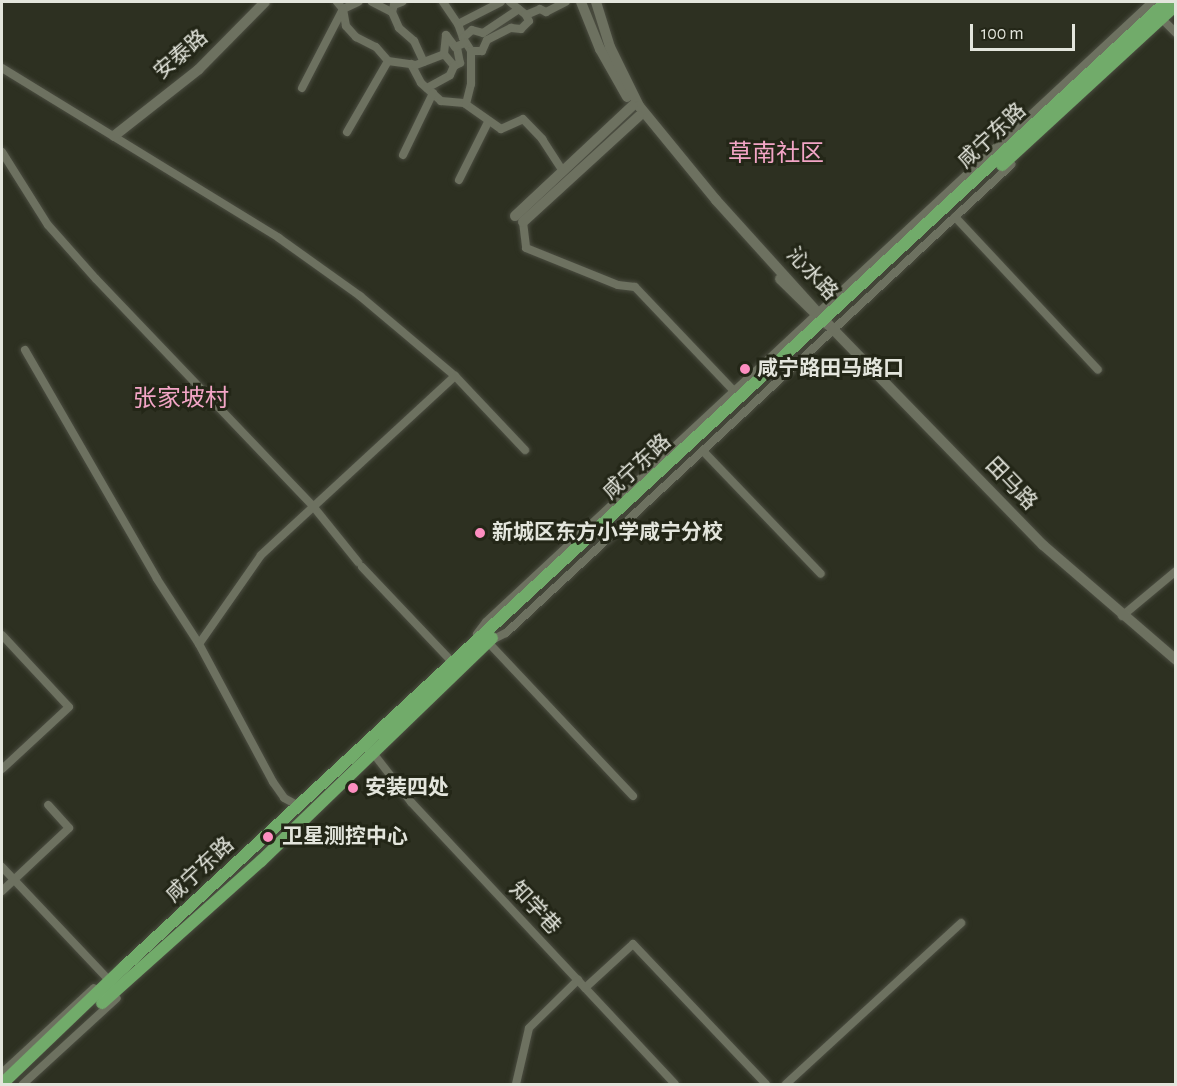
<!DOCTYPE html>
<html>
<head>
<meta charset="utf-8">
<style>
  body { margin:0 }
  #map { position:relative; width:1177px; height:1086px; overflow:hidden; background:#2d3021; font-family:"Alegreya Sans","Noto Sans SC",sans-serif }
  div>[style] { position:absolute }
  .roads { filter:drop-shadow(0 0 2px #4b4d41) drop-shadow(0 0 2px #4b4d41) }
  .street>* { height:8px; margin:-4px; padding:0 4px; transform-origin:4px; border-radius:4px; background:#6d7160 }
  .secondary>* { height:10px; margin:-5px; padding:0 5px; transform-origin:5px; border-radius:5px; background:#6d7160 }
  .primary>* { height:12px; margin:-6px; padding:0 6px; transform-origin:6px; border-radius:6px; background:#71ab6a }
  .dots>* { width:16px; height:16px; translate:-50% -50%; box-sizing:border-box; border:3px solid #232617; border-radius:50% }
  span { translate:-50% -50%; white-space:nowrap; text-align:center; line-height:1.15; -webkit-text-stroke:6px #232617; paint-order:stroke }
  .street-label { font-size:21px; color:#e3e5dc }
  .poi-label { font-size:21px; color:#e3e5dc; font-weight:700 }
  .left { translate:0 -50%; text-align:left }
  .quarter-label { font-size:24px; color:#f3a5c6 }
  .frame { position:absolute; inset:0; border:3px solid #e3e5dc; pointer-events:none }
  .scale { position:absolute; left:970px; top:24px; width:105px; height:27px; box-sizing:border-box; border:3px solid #e3e5dc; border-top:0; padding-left:8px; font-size:18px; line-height:21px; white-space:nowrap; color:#e3e5dc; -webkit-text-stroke:4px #232617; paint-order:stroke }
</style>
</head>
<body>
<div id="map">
  <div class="roads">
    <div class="street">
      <i style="left:337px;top:2px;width:9px;rotate:49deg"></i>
      <i style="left:343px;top:9px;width:17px;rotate:-25deg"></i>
      <i style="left:372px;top:2px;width:22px;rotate:27deg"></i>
      <i style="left:392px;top:12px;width:7px;rotate:-74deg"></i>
      <i style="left:394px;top:5px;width:9px;rotate:-21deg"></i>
      <i style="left:443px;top:2px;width:27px;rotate:56deg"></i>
      <i style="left:458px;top:24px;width:48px;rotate:-27.1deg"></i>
      <i style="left:510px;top:2px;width:21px;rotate:39deg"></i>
      <i style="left:526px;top:15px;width:15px;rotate:-23deg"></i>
      <i style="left:540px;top:9px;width:7px;rotate:27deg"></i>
      <i style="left:546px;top:12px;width:22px;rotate:-27deg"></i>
      <i style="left:392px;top:12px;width:17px;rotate:66deg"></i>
      <i style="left:399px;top:28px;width:20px;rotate:41deg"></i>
      <i style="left:414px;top:41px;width:23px;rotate:65deg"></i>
      <i style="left:1161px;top:18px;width:21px;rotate:45deg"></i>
      <i style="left:458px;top:24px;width:15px;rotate:70deg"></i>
      <i style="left:463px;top:38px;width:12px;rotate:-42deg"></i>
      <i style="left:472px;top:30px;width:11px;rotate:15deg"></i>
      <i style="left:483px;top:33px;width:43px;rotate:-33.7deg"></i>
      <i style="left:463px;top:38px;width:15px;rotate:58deg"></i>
      <i style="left:471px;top:51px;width:11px"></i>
      <i style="left:482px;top:51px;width:12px;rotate:-66deg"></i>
      <i style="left:487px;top:40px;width:27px;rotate:-27deg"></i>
      <i style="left:511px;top:28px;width:10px;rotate:6deg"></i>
      <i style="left:521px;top:29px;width:11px;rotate:-45deg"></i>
      <i style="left:529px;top:21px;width:7px;rotate:-117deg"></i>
      <i style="left:444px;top:54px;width:16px;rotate:50deg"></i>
      <i style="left:454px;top:66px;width:7px;rotate:-27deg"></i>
      <i style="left:460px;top:63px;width:16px;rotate:-101deg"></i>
      <i style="left:411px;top:64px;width:21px;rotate:62deg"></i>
      <i style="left:421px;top:83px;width:27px;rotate:42deg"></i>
      <i style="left:441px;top:101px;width:23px;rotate:5deg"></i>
      <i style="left:464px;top:103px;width:45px;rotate:35.1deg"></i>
      <i style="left:501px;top:129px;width:24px;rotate:-24deg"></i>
      <i style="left:523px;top:119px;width:28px;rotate:46deg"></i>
      <i style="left:542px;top:139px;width:38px;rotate:57deg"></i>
      <i style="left:2px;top:68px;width:325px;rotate:31.5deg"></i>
      <i style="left:279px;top:238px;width:100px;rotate:35.6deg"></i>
      <i style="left:360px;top:296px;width:124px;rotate:40.1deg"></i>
      <i style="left:455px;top:376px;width:102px;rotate:46.6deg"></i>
      <i style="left:302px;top:88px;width:89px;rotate:-62.6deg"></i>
      <i style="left:343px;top:9px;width:17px;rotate:80deg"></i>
      <i style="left:346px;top:26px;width:15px;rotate:48deg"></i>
      <i style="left:356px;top:37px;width:22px;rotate:27deg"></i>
      <i style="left:376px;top:47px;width:18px;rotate:49deg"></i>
      <i style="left:388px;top:61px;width:28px;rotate:8deg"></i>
      <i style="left:416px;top:65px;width:30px;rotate:-21deg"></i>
      <i style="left:444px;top:54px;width:19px;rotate:-84deg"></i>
      <i style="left:446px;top:35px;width:15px;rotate:53deg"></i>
      <i style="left:455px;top:47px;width:11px;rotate:-22deg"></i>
      <i style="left:427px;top:88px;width:26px;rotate:-29deg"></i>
      <i style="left:450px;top:75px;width:10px;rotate:-66deg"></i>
      <i style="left:466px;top:104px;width:21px;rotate:-76deg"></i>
      <i style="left:471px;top:84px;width:33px;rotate:-90deg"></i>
      <i style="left:347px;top:132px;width:82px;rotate:-60deg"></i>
      <i style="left:2px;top:152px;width:86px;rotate:57.8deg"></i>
      <i style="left:48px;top:225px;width:72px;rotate:48.4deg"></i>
      <i style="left:96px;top:279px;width:314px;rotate:46.3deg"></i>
      <i style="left:313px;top:506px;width:72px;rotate:51.2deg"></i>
      <i style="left:403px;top:155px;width:69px;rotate:-64.2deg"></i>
      <i style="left:459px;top:180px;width:65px;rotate:-63.4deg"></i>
      <i style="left:955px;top:217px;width:209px;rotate:46.9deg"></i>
      <i style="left:523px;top:222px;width:26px;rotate:83deg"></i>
      <i style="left:526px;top:248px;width:99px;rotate:21.9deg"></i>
      <i style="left:618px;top:285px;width:17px;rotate:7deg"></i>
      <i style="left:635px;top:287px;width:144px;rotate:46.4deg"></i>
      <i style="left:25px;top:350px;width:264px;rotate:60deg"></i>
      <i style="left:157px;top:579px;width:77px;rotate:57.1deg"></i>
      <i style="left:199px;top:644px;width:157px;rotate:61.8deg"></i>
      <i style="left:273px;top:782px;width:19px;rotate:55deg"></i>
      <i style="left:284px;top:798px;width:17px;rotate:28deg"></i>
      <i style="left:703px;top:451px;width:170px;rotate:46.2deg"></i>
      <i style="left:362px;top:567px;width:132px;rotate:46.5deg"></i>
      <i style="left:1122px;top:616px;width:70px;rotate:-39.8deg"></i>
      <i style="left:477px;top:634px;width:15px;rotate:-53deg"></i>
      <i style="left:486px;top:622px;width:910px;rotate:-42.95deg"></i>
      <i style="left:2px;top:635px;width:98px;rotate:47.1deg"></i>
      <i style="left:69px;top:707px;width:91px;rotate:137.2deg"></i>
      <i style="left:199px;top:644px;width:108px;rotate:-55.1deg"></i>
      <i style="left:261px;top:555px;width:264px;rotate:-42.7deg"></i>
      <i style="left:373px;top:753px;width:62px;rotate:52.2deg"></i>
      <i style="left:411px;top:802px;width:386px;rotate:46.9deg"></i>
      <i style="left:633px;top:796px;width:212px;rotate:-133.3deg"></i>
      <i style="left:488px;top:642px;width:20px;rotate:-27deg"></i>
      <i style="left:506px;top:633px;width:689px;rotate:-42.82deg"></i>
      <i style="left:2px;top:867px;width:151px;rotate:46.6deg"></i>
      <i style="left:2px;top:891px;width:92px;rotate:-43.2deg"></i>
      <i style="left:69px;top:828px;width:31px;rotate:-132deg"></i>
      <i style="left:585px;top:988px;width:65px;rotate:-42.5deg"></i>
      <i style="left:633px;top:944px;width:193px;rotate:46.5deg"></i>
      <i style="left:2px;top:1073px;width:125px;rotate:-42.7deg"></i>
      <i style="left:23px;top:1084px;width:127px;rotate:-42.5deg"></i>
      <i style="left:516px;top:1084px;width:57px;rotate:-76.9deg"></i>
      <i style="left:529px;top:1028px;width:69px;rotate:-44.4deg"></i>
      <i style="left:786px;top:1084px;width:238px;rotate:-42.6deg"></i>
    </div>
    <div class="secondary">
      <i style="left:581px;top:2px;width:51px;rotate:68deg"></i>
      <i style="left:600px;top:49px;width:55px;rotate:60.6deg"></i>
      <i style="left:596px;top:2px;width:47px;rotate:72.7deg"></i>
      <i style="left:610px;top:47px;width:66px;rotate:63.8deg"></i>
      <i style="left:639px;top:106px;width:122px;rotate:50.7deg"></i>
      <i style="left:716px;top:200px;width:169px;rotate:47.9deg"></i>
      <i style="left:829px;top:325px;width:307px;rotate:45.8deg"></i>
      <i style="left:1043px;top:545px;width:176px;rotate:40.8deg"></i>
      <i style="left:114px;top:136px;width:108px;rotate:-38.2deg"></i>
      <i style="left:199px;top:69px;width:94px;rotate:-45.4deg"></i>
      <i style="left:515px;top:216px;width:161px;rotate:-43.2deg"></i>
      <i style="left:523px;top:222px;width:157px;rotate:-42.4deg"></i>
      <i style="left:780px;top:279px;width:64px;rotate:44.4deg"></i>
    </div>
    <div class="primary">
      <i style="left:1002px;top:165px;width:236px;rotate:-42.6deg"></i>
      <i style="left:102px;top:1003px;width:213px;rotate:-41.8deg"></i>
      <i style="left:261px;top:861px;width:321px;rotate:-44deg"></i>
      <i style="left:2px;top:1084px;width:169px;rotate:-43.8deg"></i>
      <i style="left:124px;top:967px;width:1420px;rotate:-42.8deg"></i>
    </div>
  </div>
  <div class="dots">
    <i style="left:745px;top:369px;background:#fd8ec0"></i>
    <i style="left:480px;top:533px;background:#fd8ec0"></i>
    <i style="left:353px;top:788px;background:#fd8ec0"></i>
    <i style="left:268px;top:837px;background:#fd8ec0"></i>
  </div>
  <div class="street-label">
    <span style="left:181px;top:55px;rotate:-41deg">安泰路</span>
    <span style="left:992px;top:136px;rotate:-43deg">咸宁东路</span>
    <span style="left:812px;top:274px;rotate:47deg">沁水路</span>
    <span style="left:637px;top:467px;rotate:-43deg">咸宁东路</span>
    <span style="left:1011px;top:484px;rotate:46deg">田马路</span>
    <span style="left:200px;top:870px;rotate:-43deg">咸宁东路</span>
    <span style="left:535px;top:908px;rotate:47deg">知学巷</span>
  </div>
  <div class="poi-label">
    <span class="left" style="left:757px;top:369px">咸宁路田马路口</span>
    <span class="left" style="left:492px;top:533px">新城区东方小学咸宁分校</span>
    <span class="left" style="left:365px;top:788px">安装四处</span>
    <span class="left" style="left:282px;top:837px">卫星测控中心</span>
  </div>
  <div class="quarter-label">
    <span style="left:776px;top:155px">草南社区</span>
    <span style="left:181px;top:400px">张家坡村</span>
  </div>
  <div class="frame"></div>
  <div class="scale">100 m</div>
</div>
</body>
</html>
